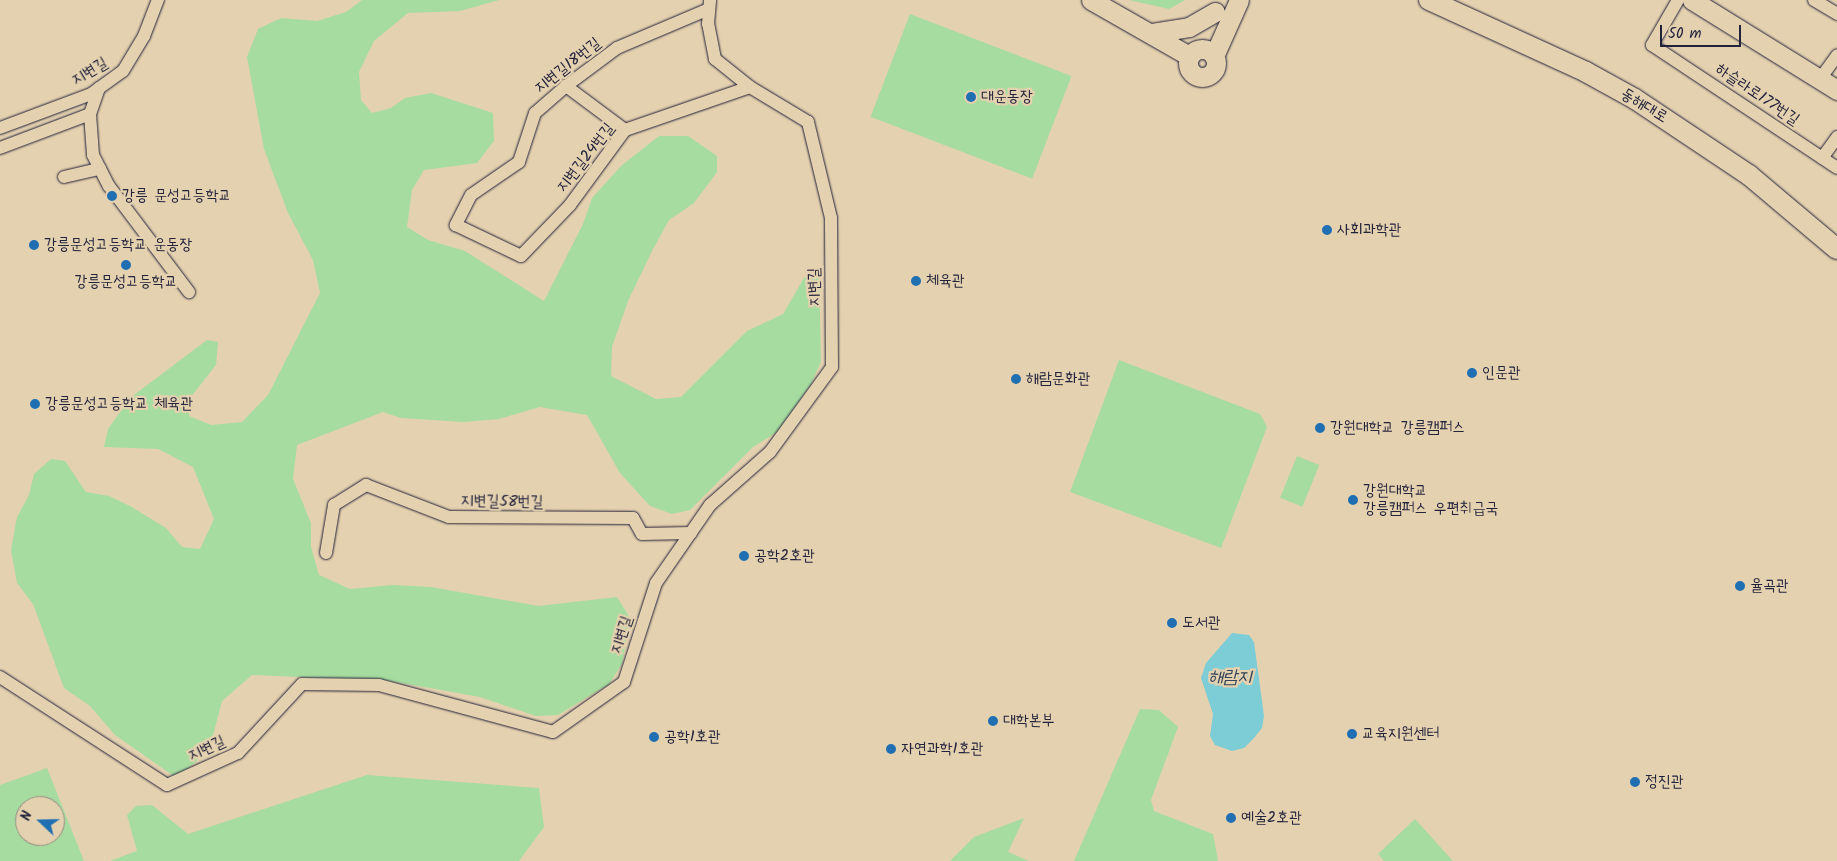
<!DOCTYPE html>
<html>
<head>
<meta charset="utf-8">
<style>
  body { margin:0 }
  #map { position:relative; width:1837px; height:861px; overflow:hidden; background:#e4d1af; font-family:Kalam,"Poor Story",sans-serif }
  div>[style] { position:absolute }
  .green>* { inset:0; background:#a6dca0; transform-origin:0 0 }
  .water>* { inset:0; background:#7ccdd6 }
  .roads { filter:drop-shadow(0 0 1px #22223b) drop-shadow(0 0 1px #22223b) }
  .street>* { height:12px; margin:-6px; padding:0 6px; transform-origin:6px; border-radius:6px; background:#e4d1af }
  .secondary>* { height:19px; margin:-9.5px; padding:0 9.5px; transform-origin:9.5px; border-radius:9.5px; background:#e4d1af }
  .secondary>.ring { margin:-9.5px; padding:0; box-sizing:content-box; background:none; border:19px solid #e4d1af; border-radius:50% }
  .primary>* { height:20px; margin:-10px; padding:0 10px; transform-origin:10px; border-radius:10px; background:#e4d1af }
  .dots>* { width:14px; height:14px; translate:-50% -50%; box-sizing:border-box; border:2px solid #e4d1af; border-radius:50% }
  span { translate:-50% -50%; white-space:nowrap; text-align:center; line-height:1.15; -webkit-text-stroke:4.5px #e4d1af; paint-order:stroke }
  .street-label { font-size:16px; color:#22223b }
  .poi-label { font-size:16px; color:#22223b }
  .left { translate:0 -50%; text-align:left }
  .water-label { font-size:18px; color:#34445a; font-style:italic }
  .north { position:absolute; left:15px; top:796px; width:50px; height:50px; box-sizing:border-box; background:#e4d1af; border:1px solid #968b81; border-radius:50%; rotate:291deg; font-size:14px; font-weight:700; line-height:20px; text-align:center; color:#22223b }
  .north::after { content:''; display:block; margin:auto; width:18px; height:22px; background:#1f6fb2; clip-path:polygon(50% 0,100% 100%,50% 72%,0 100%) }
  .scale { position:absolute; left:1660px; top:25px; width:81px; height:22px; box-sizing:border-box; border:2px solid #22223b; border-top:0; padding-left:6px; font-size:15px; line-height:18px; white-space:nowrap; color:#22223b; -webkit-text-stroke:4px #e4d1af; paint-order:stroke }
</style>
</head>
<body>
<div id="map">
  <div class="green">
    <i style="clip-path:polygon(362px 0,499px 0,460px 11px,408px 13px,374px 41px,359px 72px,361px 100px,372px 113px,391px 108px,405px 98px,431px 93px,493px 113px,494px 141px,477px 163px,424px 170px,412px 190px,407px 227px,428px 240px,465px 251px,544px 301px,583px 224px,592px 198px,621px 166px,659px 136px,688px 136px,717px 156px,717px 172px,694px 203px,669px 220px,652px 251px,628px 301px,612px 347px,611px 376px,656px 399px,681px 397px,747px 331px,783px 314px,804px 278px,819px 269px,821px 362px,811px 384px,777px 432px,753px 447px,690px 510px,672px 514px,650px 506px,620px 473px,587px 415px,540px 407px,499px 419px,464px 422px,401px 418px,383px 412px,297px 445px,293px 479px,311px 523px,311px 547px,319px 575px,350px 589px,393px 585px,431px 587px,539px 606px,617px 597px,630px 618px,622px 664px,609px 684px,558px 715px,536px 716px,480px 697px,390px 681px,252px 675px,222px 701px,212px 739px,195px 763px,175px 777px,115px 735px,90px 706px,64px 688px,33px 604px,17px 583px,11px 550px,17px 517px,29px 495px,34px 474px,51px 459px,65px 461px,86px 492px,109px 496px,130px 506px,166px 528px,182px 547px,200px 549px,214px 519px,193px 467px,158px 449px,104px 447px,108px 429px,130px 398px,207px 340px,218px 342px,216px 365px,190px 398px,189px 416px,211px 425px,242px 422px,268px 395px,320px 293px,313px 260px,288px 213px,264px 149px,247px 57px,258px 29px,281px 18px,317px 21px,346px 12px)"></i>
    <i style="clip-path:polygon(1129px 0,1185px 0,1169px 9px)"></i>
    <i style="left:910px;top:14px;width:173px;height:110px;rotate:21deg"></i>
    <i style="clip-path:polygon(1119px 360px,1260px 414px,1267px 427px,1221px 548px,1070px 492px)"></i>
    <i style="left:1297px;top:456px;width:24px;height:45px;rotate:22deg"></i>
    <i style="clip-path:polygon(1140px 709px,1159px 710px,1178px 727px,1151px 800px,1154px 811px,1213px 834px,1218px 861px,1074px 861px)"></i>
    <i style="clip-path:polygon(evenodd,47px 768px,84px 861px,0 861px,0 785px,47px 768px,25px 806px,55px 806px,55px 836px,25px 836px,25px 806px)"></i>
    <i style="clip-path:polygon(367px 775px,539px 788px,544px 827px,519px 861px,110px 861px,137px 851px,127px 815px,136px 806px,152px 805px,188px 834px)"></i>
    <i style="clip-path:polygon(1024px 818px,1008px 852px,1029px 861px,950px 861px,974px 837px)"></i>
    <i style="clip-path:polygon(1415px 819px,1453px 861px,1384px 861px,1378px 854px)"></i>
  </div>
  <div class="water">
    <i style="clip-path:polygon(1232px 633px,1249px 635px,1254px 642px,1264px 716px,1262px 728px,1254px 738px,1244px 748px,1232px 751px,1215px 745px,1210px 736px,1213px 714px,1201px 678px,1206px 663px)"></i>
  </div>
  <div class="roads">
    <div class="street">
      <i style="left:1678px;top:0;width:52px;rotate:120deg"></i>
      <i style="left:1652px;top:45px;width:222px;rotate:33.6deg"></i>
      <i style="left:1814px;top:0;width:27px;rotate:31deg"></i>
      <i style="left:709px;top:9px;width:100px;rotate:157deg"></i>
      <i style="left:617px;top:48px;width:64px;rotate:143.3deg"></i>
      <i style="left:566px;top:86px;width:41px;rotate:138.9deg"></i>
      <i style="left:535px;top:113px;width:52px;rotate:108.1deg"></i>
      <i style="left:519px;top:162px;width:58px;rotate:145.5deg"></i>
      <i style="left:471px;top:195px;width:34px;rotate:117deg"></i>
      <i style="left:456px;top:225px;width:72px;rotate:25.5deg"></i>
      <i style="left:521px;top:256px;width:71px;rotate:-46.1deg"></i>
      <i style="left:570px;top:205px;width:93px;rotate:-53.7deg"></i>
      <i style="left:625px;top:130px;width:132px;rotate:-19deg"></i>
      <i style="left:1820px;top:79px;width:29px;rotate:-54deg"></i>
      <i style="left:566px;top:86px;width:74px;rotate:36.7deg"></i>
      <i style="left:99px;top:88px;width:28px;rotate:109deg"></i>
      <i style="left:90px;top:114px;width:41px;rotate:85.8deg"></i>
      <i style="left:93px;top:155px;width:35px;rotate:63deg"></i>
      <i style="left:109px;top:186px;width:133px;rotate:53deg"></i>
      <i style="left:0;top:128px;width:97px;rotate:-20.5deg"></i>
      <i style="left:91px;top:94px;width:39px;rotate:-36deg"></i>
      <i style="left:123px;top:71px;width:41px;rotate:-59deg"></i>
      <i style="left:144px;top:36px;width:39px;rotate:-69deg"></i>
      <i style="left:0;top:148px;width:96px;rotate:-20.7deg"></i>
      <i style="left:1822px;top:158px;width:26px;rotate:-54deg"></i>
      <i style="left:64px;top:177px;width:37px;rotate:-13deg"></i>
      <i style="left:326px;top:553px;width:49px;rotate:-80.5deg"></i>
      <i style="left:334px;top:505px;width:38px;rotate:-32deg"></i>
      <i style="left:366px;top:485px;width:89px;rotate:21.1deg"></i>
      <i style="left:449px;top:517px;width:184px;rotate:0.3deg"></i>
      <i style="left:633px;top:518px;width:18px;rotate:61deg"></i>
      <i style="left:642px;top:534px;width:49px;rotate:-1.2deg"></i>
      <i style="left:0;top:677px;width:199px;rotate:32.9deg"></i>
      <i style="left:167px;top:785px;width:78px;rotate:-24.3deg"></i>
      <i style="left:238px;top:753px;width:94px;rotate:-47.2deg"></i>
      <i style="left:302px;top:684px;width:77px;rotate:0.7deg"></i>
      <i style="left:379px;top:685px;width:180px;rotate:15.1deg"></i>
      <i style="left:553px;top:732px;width:87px;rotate:-35.2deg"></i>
      <i style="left:624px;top:682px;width:104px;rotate:-72.1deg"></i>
      <i style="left:656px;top:583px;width:95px;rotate:-55.3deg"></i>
      <i style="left:710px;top:505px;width:80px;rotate:-41.5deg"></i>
      <i style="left:770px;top:452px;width:105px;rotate:-53.9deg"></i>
      <i style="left:832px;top:367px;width:149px;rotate:-90.4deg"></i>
      <i style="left:831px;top:218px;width:99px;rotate:-103.5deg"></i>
      <i style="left:808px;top:122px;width:68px;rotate:-148.9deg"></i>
      <i style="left:750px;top:87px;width:45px;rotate:-141.3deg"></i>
      <i style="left:715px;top:59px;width:36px;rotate:-101deg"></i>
      <i style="left:708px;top:24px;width:24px;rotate:-85deg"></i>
    </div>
    <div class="secondary">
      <i style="left:1091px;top:0;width:113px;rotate:29.7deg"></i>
      <i style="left:1692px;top:0;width:171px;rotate:31.8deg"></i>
      <i style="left:1152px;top:33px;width:37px;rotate:-9deg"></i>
      <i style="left:1189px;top:27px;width:30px;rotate:-30deg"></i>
      <i class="ring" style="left:1188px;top:49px;width:9px;height:9px"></i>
      <i style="left:1214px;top:56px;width:61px;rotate:-65.9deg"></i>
    </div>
    <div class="primary">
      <i style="left:1429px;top:0;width:173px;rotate:24.6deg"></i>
      <i style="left:1586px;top:72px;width:56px;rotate:28.9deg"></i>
      <i style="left:1635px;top:99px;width:137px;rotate:33.7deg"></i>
      <i style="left:1749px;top:175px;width:115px;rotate:40.1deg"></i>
    </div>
  </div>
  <div class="dots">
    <i style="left:971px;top:97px;background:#1f6fb2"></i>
    <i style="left:112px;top:196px;background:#1f6fb2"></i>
    <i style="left:1327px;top:230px;background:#1f6fb2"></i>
    <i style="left:34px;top:245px;background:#1f6fb2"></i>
    <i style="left:126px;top:265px;background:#1f6fb2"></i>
    <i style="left:916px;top:281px;background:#1f6fb2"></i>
    <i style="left:1472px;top:373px;background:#1f6fb2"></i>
    <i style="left:1016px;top:379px;background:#1f6fb2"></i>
    <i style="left:35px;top:404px;background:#1f6fb2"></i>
    <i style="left:1320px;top:428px;background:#1f6fb2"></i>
    <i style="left:1353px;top:500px;background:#1f6fb2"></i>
    <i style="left:744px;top:556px;background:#1f6fb2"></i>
    <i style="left:1740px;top:586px;background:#1f6fb2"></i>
    <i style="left:1172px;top:623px;background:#1f6fb2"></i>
    <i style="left:993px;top:721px;background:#1f6fb2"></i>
    <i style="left:1352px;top:734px;background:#1f6fb2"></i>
    <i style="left:654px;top:737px;background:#1f6fb2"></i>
    <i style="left:891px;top:749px;background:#1f6fb2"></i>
    <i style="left:1635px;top:782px;background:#1f6fb2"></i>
    <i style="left:1231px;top:818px;background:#1f6fb2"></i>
  </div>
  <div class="street-label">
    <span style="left:568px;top:66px;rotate:-38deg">지변길18번길</span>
    <span style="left:90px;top:72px;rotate:-31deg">지변길</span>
    <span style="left:1757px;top:95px;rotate:34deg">하슬라로177번길</span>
    <span style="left:1644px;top:106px;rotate:31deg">동해대로</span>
    <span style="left:586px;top:158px;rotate:-52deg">지변길24번길</span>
    <span style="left:815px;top:287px;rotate:-91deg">지변길</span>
    <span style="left:502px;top:502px;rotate:1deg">지변길58번길</span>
    <span style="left:622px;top:635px;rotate:-72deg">지변길</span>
    <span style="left:207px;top:749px;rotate:-25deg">지변길</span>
  </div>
  <div class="poi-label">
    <span class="left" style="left:981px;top:97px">대운동장</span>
    <span class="left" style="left:122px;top:196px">강릉 문성고등학교</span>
    <span class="left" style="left:1337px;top:230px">사회과학관</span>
    <span class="left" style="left:44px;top:245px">강릉문성고등학교 운동장</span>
    <span class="left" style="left:926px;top:281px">체육관</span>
    <span style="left:126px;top:282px">강릉문성고등학교</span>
    <span class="left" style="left:1482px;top:373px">인문관</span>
    <span class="left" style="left:1026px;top:379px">해람문화관</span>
    <span class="left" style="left:45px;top:404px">강릉문성고등학교 체육관</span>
    <span class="left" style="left:1330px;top:428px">강원대학교 강릉캠퍼스</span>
    <span class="left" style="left:1363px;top:500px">강원대학교<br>강릉캠퍼스 우편취급국</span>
    <span class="left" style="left:754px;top:556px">공학2호관</span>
    <span class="left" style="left:1750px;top:586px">율곡관</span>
    <span class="left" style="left:1182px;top:623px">도서관</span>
    <span class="left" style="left:1003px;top:721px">대학본부</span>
    <span class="left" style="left:1362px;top:734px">교육지원센터</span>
    <span class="left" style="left:664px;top:737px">공학1호관</span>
    <span class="left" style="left:901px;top:749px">자연과학1호관</span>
    <span class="left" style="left:1645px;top:782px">정진관</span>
    <span class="left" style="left:1241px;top:818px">예술2호관</span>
  </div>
  <div class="water-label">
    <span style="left:1230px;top:678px">해람지</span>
  </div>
  <div class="north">N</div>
  <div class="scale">50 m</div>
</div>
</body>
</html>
